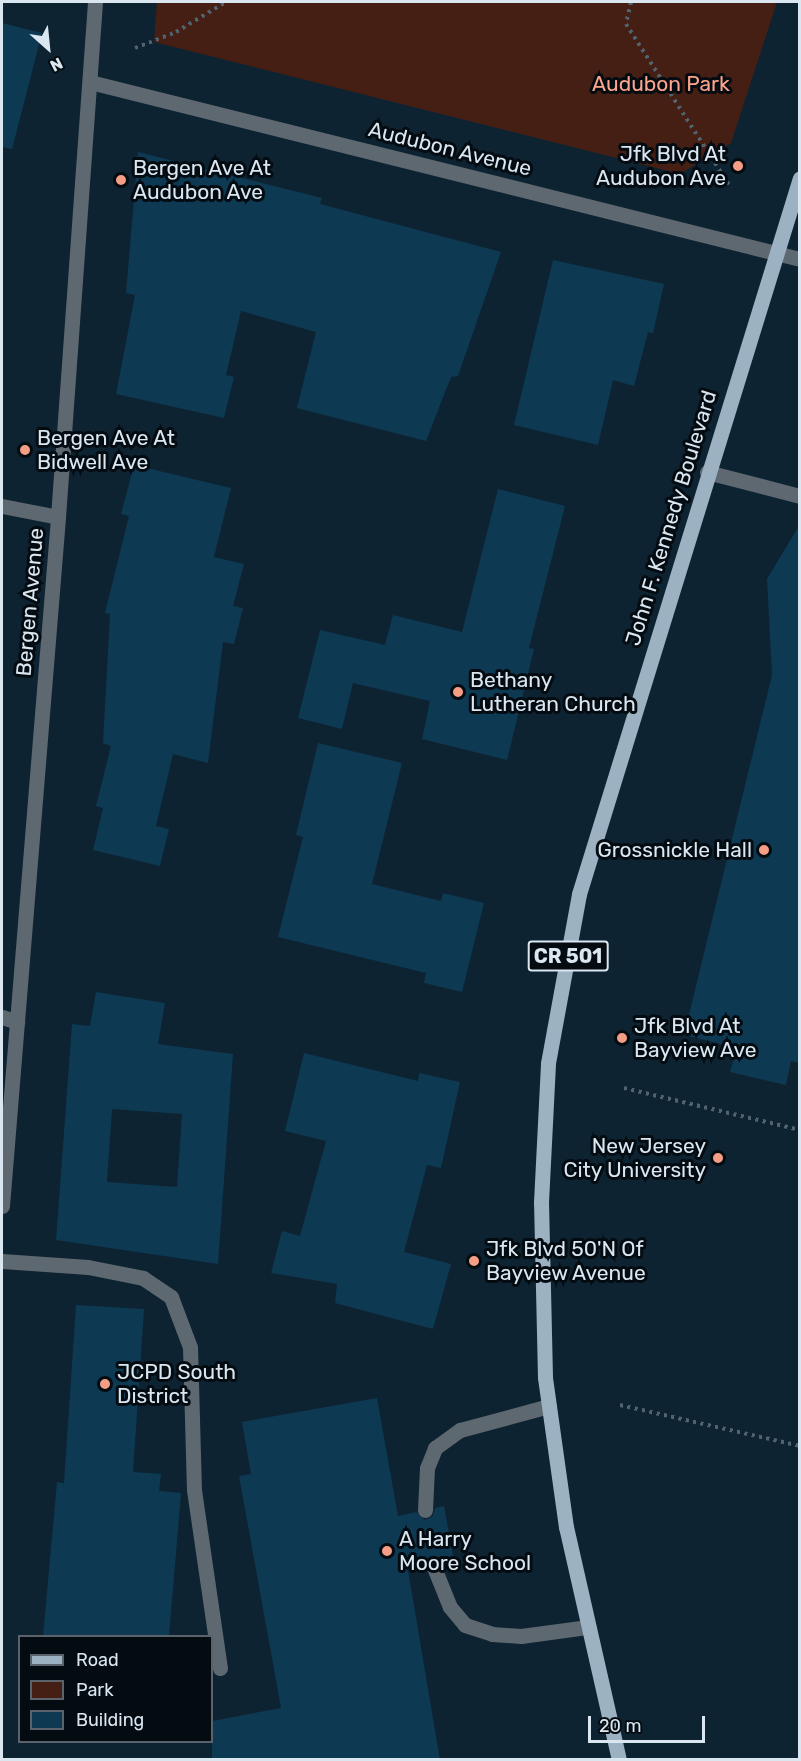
<!DOCTYPE html>
<html>
<head>
<meta charset="utf-8">
<style>
  body { margin:0 }
  #map { position:relative; width:801px; height:1761px; overflow:hidden; background:#0d2331; font-family:Rubik,sans-serif }
  div>[style] { position:absolute }
  .green>* { inset:0; background:#461f14 }
  .building>* { inset:0; background:#0e3953 }
  .path>* { height:4px; margin-top:-2px; transform-origin:0; background:repeating-linear-gradient(90deg,#50636f 0 3px,transparent 0 7.5px) }
  .service>* { height:15px; margin:-7.5px; padding:0 7.5px; transform-origin:7.5px; border-radius:7.5px; background:#5e6870 }
  .minor>* { height:15px; margin:-7.5px; padding:0 7.5px; transform-origin:7.5px; border-radius:7.5px; background:#5e6870 }
  .tertiary>* { height:15px; margin:-7.5px; padding:0 7.5px; transform-origin:7.5px; border-radius:7.5px; background:#5e6870 }
  .primary>* { height:15px; margin:-7.5px; padding:0 7.5px; transform-origin:7.5px; border-radius:7.5px; background:#9cb1c1 }
  .dots>* { width:16px; height:16px; translate:-50% -50%; box-sizing:border-box; border:3px solid #040b11; border-radius:50% }
  span { translate:-50% -50%; white-space:nowrap; text-align:center; line-height:1.15; -webkit-text-stroke:6px #040b11; paint-order:stroke }
  .shield-label span { padding:2px 4px; background:#040b11; border:2px solid; border-radius:4px; -webkit-text-stroke-width:0 }
  .shield-label { font-size:20px; color:#dae7f1; font-weight:700 }
  .park-label { font-size:21px; color:#fca58c }
  .street-label { font-size:21px; color:#dae7f1 }
  .poi-label { font-size:21px; color:#dae7f1 }
  .right { translate:-100% -50%; text-align:right }
  .left { translate:0 -50%; text-align:left }
  .frame { position:absolute; inset:0; border:3px solid #dae7f1; pointer-events:none }
  .legend { position:absolute; left:18px; top:1635px; width:195px; height:108px; box-sizing:border-box; background:#040b11; border:2px solid #5a636b; margin:0; padding:8px 10px; list-style:none; font-size:18px; color:#dae7f1 }
  .legend li { display:flex; align-items:center; gap:12px; height:30px }
  .legend b { width:30px; border:2px solid #5a636b }
  .north { position:absolute; left:18px; top:18px; width:60px; height:60px; -webkit-text-stroke:4px #040b11; paint-order:stroke; rotate:153deg; font-size:16px; font-weight:700; line-height:24px; text-align:center; color:#dae7f1 }
  .north::after { content:''; display:block; margin:auto; width:21px; height:27px; background:#dae7f1; clip-path:polygon(50% 0,100% 100%,50% 72%,0 100%) }
  .scale { position:absolute; left:588px; top:1716px; width:117px; height:27px; box-sizing:border-box; border:3px solid #dae7f1; border-top:0; padding-left:8px; font-size:18px; line-height:21px; white-space:nowrap; color:#dae7f1; -webkit-text-stroke:4px #040b11; paint-order:stroke }
</style>
</head>
<body>
<div id="map">
  <div class="green">
    <i style="clip-path:polygon(157px 2px,777px 2px,731px 143px,680px 174px,154px 42px)"></i>
  </div>
  <div class="building">
    <i style="clip-path:polygon(2px 23px,42px 33px,12px 149px,2px 147px)"></i>
    <i style="clip-path:polygon(138px 152px,322px 198px,320px 204px,501px 252px,458px 376px,451px 377px,426px 441px,297px 408px,316px 332px,241px 311px,226px 375px,234px 377px,224px 418px,116px 394px,135px 295px,126px 293px)"></i>
    <i style="clip-path:polygon(553px 260px,664px 284px,653px 333px,648px 332px,634px 386px,613px 380px,598px 445px,514px 425px)"></i>
    <i style="clip-path:polygon(134px 465px,231px 488px,214px 557px,244px 564px,233px 606px,243px 608px,234px 644px,223px 642px,208px 763px,173px 754px,156px 826px,169px 829px,160px 866px,93px 850px,103px 808px,96px 806px,111px 746px,103px 743px,110px 614px,105px 613px,129px 516px,121px 514px)"></i>
    <i style="clip-path:polygon(498px 489px,565px 506px,529px 648px,534px 649px,507px 760px,422px 739px,430px 701px,353px 683px,342px 729px,298px 718px,320px 630px,385px 645px,393px 615px,462px 632px)"></i>
    <i style="clip-path:polygon(800px 524px,800px 1063px,791px 1061px,786px 1085px,730px 1072px,737px 1048px,684px 1035px,772px 675px,767px 579px)"></i>
    <i style="clip-path:polygon(318px 743px,402px 763px,372px 884px,441px 901px,443px 893px,484px 903px,462px 992px,424px 983px,426px 973px,278px 937px,303px 837px,296px 835px)"></i>
    <i style="clip-path:polygon(evenodd,96px 992px,165px 1003px,158px 1044px,233px 1054px,218px 1264px,56px 1240px,72px 1024px,90px 1026px,96px 992px,112px 1109px,182px 1114px,177px 1187px,107px 1182px,112px 1109px)"></i>
    <i style="clip-path:polygon(304px 1053px,418px 1081px,419px 1073px,460px 1082px,441px 1168px,427px 1165px,404px 1252px,451px 1264px,433px 1329px,335px 1303px,337px 1284px,271px 1273px,282px 1231px,300px 1236px,326px 1141px,285px 1131px)"></i>
    <i style="clip-path:polygon(76px 1305px,144px 1309px,133px 1472px,161px 1474px,159px 1491px,181px 1493px,169px 1636px,43px 1636px,57px 1482px,64px 1483px)"></i>
    <i style="clip-path:polygon(377px 1398px,398px 1516px,416px 1512px,425px 1520px,433px 1516px,435px 1508px,444px 1506px,454px 1561px,443px 1563px,438px 1557px,430px 1556px,424px 1566px,408px 1570px,440px 1760px,212px 1760px,212px 1721px,281px 1708px,239px 1476px,251px 1474px,242px 1422px)"></i>
  </div>
  <div class="path">
    <i style="left:631px;top:2px;width:23px;rotate:103deg"></i>
    <i style="left:626px;top:24px;width:195px;rotate:57.4deg"></i>
    <i style="left:135px;top:48px;width:44px;rotate:-21.3deg"></i>
    <i style="left:176px;top:32px;width:58px;rotate:-31deg"></i>
    <i style="left:624px;top:1088px;width:181px;rotate:13.4deg"></i>
    <i style="left:620px;top:1405px;width:185px;rotate:12.8deg"></i>
  </div>
  <div class="service">
    <i style="left:707px;top:472px;width:96px;rotate:14.5deg"></i>
    <i style="left:2px;top:1261px;width:86px;rotate:4deg"></i>
    <i style="left:88px;top:1267px;width:56px;rotate:11.3deg"></i>
    <i style="left:143px;top:1278px;width:34px;rotate:34deg"></i>
    <i style="left:171px;top:1297px;width:53px;rotate:69.2deg"></i>
    <i style="left:190px;top:1347px;width:143px;rotate:88.4deg"></i>
    <i style="left:194px;top:1490px;width:180px;rotate:81.7deg"></i>
    <i style="left:425px;top:1510px;width:42px;rotate:-87.3deg"></i>
    <i style="left:427px;top:1468px;width:22px;rotate:-68deg"></i>
    <i style="left:435px;top:1448px;width:31px;rotate:-36deg"></i>
    <i style="left:460px;top:1430px;width:92px;rotate:-15.1deg"></i>
    <i style="left:433px;top:1565px;width:45px;rotate:68deg"></i>
    <i style="left:450px;top:1607px;width:23px;rotate:50deg"></i>
    <i style="left:465px;top:1625px;width:28px;rotate:18deg"></i>
    <i style="left:492px;top:1634px;width:29px;rotate:4deg"></i>
    <i style="left:521px;top:1636px;width:68px;rotate:-7.7deg"></i>
  </div>
  <div class="minor">
    <i style="left:90px;top:82px;width:732px;rotate:14deg"></i>
    <i style="left:2px;top:506px;width:57px;rotate:11.1deg"></i>
  </div>
  <div class="tertiary">
    <i style="left:2px;top:1017px;width:16px;rotate:18deg"></i>
    <i style="left:2px;top:1206px;width:691px;rotate:-85.35deg"></i>
    <i style="left:58px;top:517px;width:516px;rotate:-85.89deg"></i>
  </div>
  <div class="primary">
    <i style="left:619px;top:1760px;width:239px;rotate:-102.8deg"></i>
    <i style="left:566px;top:1527px;width:151px;rotate:-98deg"></i>
    <i style="left:545px;top:1377px;width:175px;rotate:-91.3deg"></i>
    <i style="left:541px;top:1202px;width:139px;rotate:-87.1deg"></i>
    <i style="left:548px;top:1063px;width:172px;rotate:-79.6deg"></i>
    <i style="left:579px;top:894px;width:749px;rotate:-72.85deg"></i>
  </div>
  <div class="dots">
    <i style="left:738px;top:166px;background:#f49e86"></i>
    <i style="left:121px;top:180px;background:#f49e86"></i>
    <i style="left:25px;top:450px;background:#f49e86"></i>
    <i style="left:458px;top:692px;background:#f49e86"></i>
    <i style="left:764px;top:850px;background:#f49e86"></i>
    <i style="left:622px;top:1038px;background:#f49e86"></i>
    <i style="left:718px;top:1158px;background:#f49e86"></i>
    <i style="left:474px;top:1261px;background:#f49e86"></i>
    <i style="left:105px;top:1384px;background:#f49e86"></i>
    <i style="left:387px;top:1551px;background:#f49e86"></i>
  </div>
  <div class="shield-label">
    <span style="left:568px;top:956px">CR 501</span>
  </div>
  <div class="park-label">
    <span style="left:661px;top:84px">Audubon Park</span>
  </div>
  <div class="street-label">
    <span style="left:450px;top:149px;rotate:14deg">Audubon Avenue</span>
    <span style="left:671px;top:518px;rotate:-73deg">John F. Kennedy Boulevard</span>
    <span style="left:30px;top:602px;rotate:-85deg">Bergen Avenue</span>
  </div>
  <div class="poi-label">
    <span class="right" style="left:726px;top:166px">Jfk Blvd At<br>Audubon Ave</span>
    <span class="left" style="left:133px;top:180px">Bergen Ave At<br>Audubon Ave</span>
    <span class="left" style="left:37px;top:450px">Bergen Ave At<br>Bidwell Ave</span>
    <span class="left" style="left:470px;top:692px">Bethany<br>Lutheran Church</span>
    <span class="right" style="left:752px;top:850px">Grossnickle Hall</span>
    <span class="left" style="left:634px;top:1038px">Jfk Blvd At<br>Bayview Ave</span>
    <span class="right" style="left:706px;top:1158px">New Jersey<br>City University</span>
    <span class="left" style="left:486px;top:1261px">Jfk Blvd 50'N Of<br>Bayview Avenue</span>
    <span class="left" style="left:117px;top:1384px">JCPD South<br>District</span>
    <span class="left" style="left:399px;top:1551px">A Harry<br>Moore School</span>
  </div>
  <div class="frame"></div>
  <ul class="legend">
  <li><b style="height:8px;background:#9cb1c1"></b>Road</li>
  <li><b style="height:16px;background:#461f14"></b>Park</li>
  <li><b style="height:16px;background:#0e3953"></b>Building</li>
  </ul>
  <div class="north">N</div>
  <div class="scale">20 m</div>
</div>
</body>
</html>
